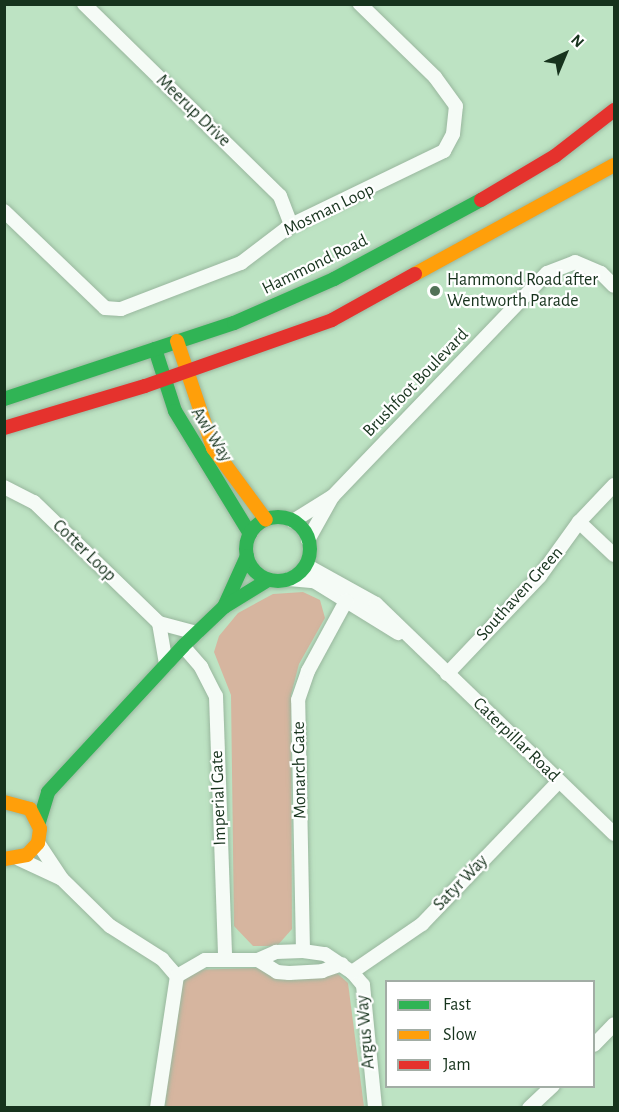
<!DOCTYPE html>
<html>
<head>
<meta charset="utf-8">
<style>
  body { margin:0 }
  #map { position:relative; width:619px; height:1112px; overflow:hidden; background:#bde3c3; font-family:"Alegreya Sans",sans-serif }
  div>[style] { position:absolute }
  .green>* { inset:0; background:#d6b59f }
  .roads { filter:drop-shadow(0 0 2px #99b79e) drop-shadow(0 0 2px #99b79e) }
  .street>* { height:14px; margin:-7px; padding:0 7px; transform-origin:7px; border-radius:7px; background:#f5fbf6 }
  .fast>* { height:14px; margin:-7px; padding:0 7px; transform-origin:7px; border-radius:7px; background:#30b455 }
  .fast>.ring { margin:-7px; padding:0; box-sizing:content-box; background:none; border:14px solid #30b455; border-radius:50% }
  .slow>* { height:14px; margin:-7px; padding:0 7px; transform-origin:7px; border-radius:7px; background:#ff9f0a }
  .jam>* { height:14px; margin:-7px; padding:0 7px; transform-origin:7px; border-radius:7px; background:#e5322d }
  .dots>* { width:16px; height:16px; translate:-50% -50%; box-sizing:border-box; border:3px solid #fff; border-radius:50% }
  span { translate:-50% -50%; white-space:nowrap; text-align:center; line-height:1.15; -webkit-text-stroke:4.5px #fff; paint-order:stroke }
  .street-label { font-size:18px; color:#17331d }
  .poi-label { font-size:18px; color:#17331d }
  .left { translate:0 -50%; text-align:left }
  .frame { position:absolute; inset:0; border:6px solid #17331d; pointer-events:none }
  .legend { position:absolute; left:385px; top:980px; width:210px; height:108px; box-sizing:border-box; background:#fff; border:2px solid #a2ada5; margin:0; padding:8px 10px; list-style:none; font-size:18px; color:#17331d }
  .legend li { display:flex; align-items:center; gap:12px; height:30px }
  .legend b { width:30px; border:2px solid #a2ada5 }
  .north { position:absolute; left:535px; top:24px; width:60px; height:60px; -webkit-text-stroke:4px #fff; paint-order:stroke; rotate:44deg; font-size:16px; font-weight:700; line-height:24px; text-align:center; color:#17331d }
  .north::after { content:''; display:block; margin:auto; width:21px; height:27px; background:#17331d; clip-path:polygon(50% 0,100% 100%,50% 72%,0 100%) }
</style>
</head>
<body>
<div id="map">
  <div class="green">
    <i style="clip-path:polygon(303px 592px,320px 600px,325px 618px,299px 664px,291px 695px,292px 929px,277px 946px,253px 946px,234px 926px,231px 695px,214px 652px,219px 636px,238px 613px,273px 594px)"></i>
    <i style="clip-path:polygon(329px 966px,348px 983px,364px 1107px,165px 1108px,173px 1018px,182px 980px,191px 970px)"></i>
  </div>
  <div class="roads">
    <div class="street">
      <i style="left:84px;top:4px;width:274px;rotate:44.4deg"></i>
      <i style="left:280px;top:196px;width:31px;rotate:69deg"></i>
      <i style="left:4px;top:211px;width:140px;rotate:43.8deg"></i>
      <i style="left:105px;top:308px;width:16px;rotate:4deg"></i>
      <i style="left:121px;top:309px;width:129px;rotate:-21deg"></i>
      <i style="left:241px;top:263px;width:63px;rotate:-37.2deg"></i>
      <i style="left:291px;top:225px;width:170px;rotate:-25.8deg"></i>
      <i style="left:444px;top:151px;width:19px;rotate:-62deg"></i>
      <i style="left:453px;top:134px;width:28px;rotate:-84deg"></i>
      <i style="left:456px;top:106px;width:36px;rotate:-126deg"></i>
      <i style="left:435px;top:77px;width:105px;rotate:-135.8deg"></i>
      <i style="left:4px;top:487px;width:34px;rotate:27deg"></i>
      <i style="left:34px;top:502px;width:174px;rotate:44.1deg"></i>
      <i style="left:159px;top:623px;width:39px;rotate:15deg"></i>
      <i style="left:293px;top:521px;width:47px;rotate:-32deg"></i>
      <i style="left:333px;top:496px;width:309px;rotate:-46.2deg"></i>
      <i style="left:547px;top:273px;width:30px;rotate:-21deg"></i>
      <i style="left:575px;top:262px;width:28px;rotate:23deg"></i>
      <i style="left:601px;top:273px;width:18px;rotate:45deg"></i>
      <i style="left:579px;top:522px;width:48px;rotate:43.3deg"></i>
      <i style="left:308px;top:540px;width:49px;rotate:-60.8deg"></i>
      <i style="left:306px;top:565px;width:80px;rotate:29.1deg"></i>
      <i style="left:376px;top:604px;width:331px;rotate:44deg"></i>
      <i style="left:289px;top:579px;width:25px;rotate:5deg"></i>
      <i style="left:314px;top:581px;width:99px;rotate:31.8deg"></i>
      <i style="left:159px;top:623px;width:42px;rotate:80.3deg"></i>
      <i style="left:183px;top:646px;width:28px;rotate:49deg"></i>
      <i style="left:201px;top:667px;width:33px;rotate:63deg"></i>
      <i style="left:216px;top:696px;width:263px;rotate:88deg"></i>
      <i style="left:447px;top:674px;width:135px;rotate:-46.5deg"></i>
      <i style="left:540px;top:576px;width:67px;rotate:-54.2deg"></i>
      <i style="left:579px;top:522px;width:51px;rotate:-46.6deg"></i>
      <i style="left:38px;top:843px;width:43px;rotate:56.3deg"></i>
      <i style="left:62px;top:879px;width:67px;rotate:44.4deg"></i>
      <i style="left:110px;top:926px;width:62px;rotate:32.4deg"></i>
      <i style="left:162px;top:959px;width:23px;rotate:49deg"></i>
      <i style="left:177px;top:976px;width:32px;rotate:-30deg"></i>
      <i style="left:205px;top:960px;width:53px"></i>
      <i style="left:258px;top:960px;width:20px;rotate:-24deg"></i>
      <i style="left:276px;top:952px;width:27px;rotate:-2deg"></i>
      <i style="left:303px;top:951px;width:22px;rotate:8deg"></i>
      <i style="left:325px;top:954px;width:32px;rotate:34deg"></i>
      <i style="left:352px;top:972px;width:17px;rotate:50deg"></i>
      <i style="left:363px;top:985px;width:124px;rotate:84.4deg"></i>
      <i style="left:19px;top:859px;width:45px;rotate:24.9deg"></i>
      <i style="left:303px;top:951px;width:251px;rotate:-91.1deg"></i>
      <i style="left:298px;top:700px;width:31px;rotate:-71deg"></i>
      <i style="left:308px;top:671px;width:80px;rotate:-61.5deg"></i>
      <i style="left:258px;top:960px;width:22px;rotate:32deg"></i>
      <i style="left:277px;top:972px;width:12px;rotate:5deg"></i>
      <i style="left:289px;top:973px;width:33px;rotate:-3deg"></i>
      <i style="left:322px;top:971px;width:21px;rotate:-19deg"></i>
      <i style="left:352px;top:972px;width:85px;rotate:-34.4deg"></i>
      <i style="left:422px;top:924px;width:198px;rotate:-46.2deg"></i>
      <i style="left:594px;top:1045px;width:29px;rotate:-46deg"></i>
      <i style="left:157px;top:1108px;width:134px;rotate:-81.4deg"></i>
      <i style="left:529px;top:1108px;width:33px;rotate:-43deg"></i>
    </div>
    <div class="fast">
      <i style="left:155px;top:349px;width:65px;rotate:72.1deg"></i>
      <i style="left:175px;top:411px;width:144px;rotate:58.6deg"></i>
      <i style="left:4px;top:399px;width:242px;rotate:-18.3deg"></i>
      <i style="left:234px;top:323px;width:109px;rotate:-23.7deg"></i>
      <i style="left:334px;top:279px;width:167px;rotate:-28.3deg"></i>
      <i class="ring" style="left:246px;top:517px;width:50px;height:50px"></i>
      <i style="left:224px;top:607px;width:56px;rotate:-65.7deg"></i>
      <i style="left:39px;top:822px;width:31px;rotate:-73deg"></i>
      <i style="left:48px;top:792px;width:199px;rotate:-47.2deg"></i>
      <i style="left:183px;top:646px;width:57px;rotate:-43.6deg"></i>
      <i style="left:224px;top:607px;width:52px;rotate:-31.5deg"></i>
    </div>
    <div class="slow">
      <i style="left:415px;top:274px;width:227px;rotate:-28.7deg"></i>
      <i style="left:177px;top:341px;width:113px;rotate:71.4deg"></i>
      <i style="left:213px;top:448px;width:89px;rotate:53.6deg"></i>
      <i style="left:4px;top:802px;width:27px;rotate:15deg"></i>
      <i style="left:30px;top:809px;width:22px;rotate:63deg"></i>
      <i style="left:40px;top:829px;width:14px;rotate:98deg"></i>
      <i style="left:38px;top:843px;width:16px;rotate:133deg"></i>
      <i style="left:27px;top:855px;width:23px;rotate:170deg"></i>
    </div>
    <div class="jam">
      <i style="left:481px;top:200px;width:86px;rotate:-30.7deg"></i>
      <i style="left:555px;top:156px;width:75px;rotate:-37.9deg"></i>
      <i style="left:4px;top:428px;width:147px;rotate:-16.6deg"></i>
      <i style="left:145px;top:386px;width:198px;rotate:-19.4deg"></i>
      <i style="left:332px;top:320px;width:95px;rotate:-29deg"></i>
    </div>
  </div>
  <div class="dots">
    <i style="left:435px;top:291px;background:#517157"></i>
  </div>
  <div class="street-label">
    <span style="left:193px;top:111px;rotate:44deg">Meerup Drive</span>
    <span style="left:329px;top:210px;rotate:-26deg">Mosman Loop</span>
    <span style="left:315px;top:265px;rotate:-26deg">Hammond Road</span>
    <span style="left:416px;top:383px;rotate:-46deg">Brushfoot Boulevard</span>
    <span style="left:211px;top:435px;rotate:58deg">Awl Way</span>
    <span style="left:84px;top:551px;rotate:44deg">Cotter Loop</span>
    <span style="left:520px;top:594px;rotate:-48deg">Southaven Green</span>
    <span style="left:516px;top:740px;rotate:44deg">Caterpillar Road</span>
    <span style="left:300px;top:770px;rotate:-91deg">Monarch Gate</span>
    <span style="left:219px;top:798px;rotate:-92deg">Imperial Gate</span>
    <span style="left:461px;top:883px;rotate:-46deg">Satyr Way</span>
    <span style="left:366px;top:1032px;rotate:-95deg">Argus Way</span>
  </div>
  <div class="poi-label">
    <span class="left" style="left:447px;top:291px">Hammond Road after<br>Wentworth Parade</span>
  </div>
  <div class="frame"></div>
  <ul class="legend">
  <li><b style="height:8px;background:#30b455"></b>Fast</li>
  <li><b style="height:8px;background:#ff9f0a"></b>Slow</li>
  <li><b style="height:8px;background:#e5322d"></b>Jam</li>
  </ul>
  <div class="north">N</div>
</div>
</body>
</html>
